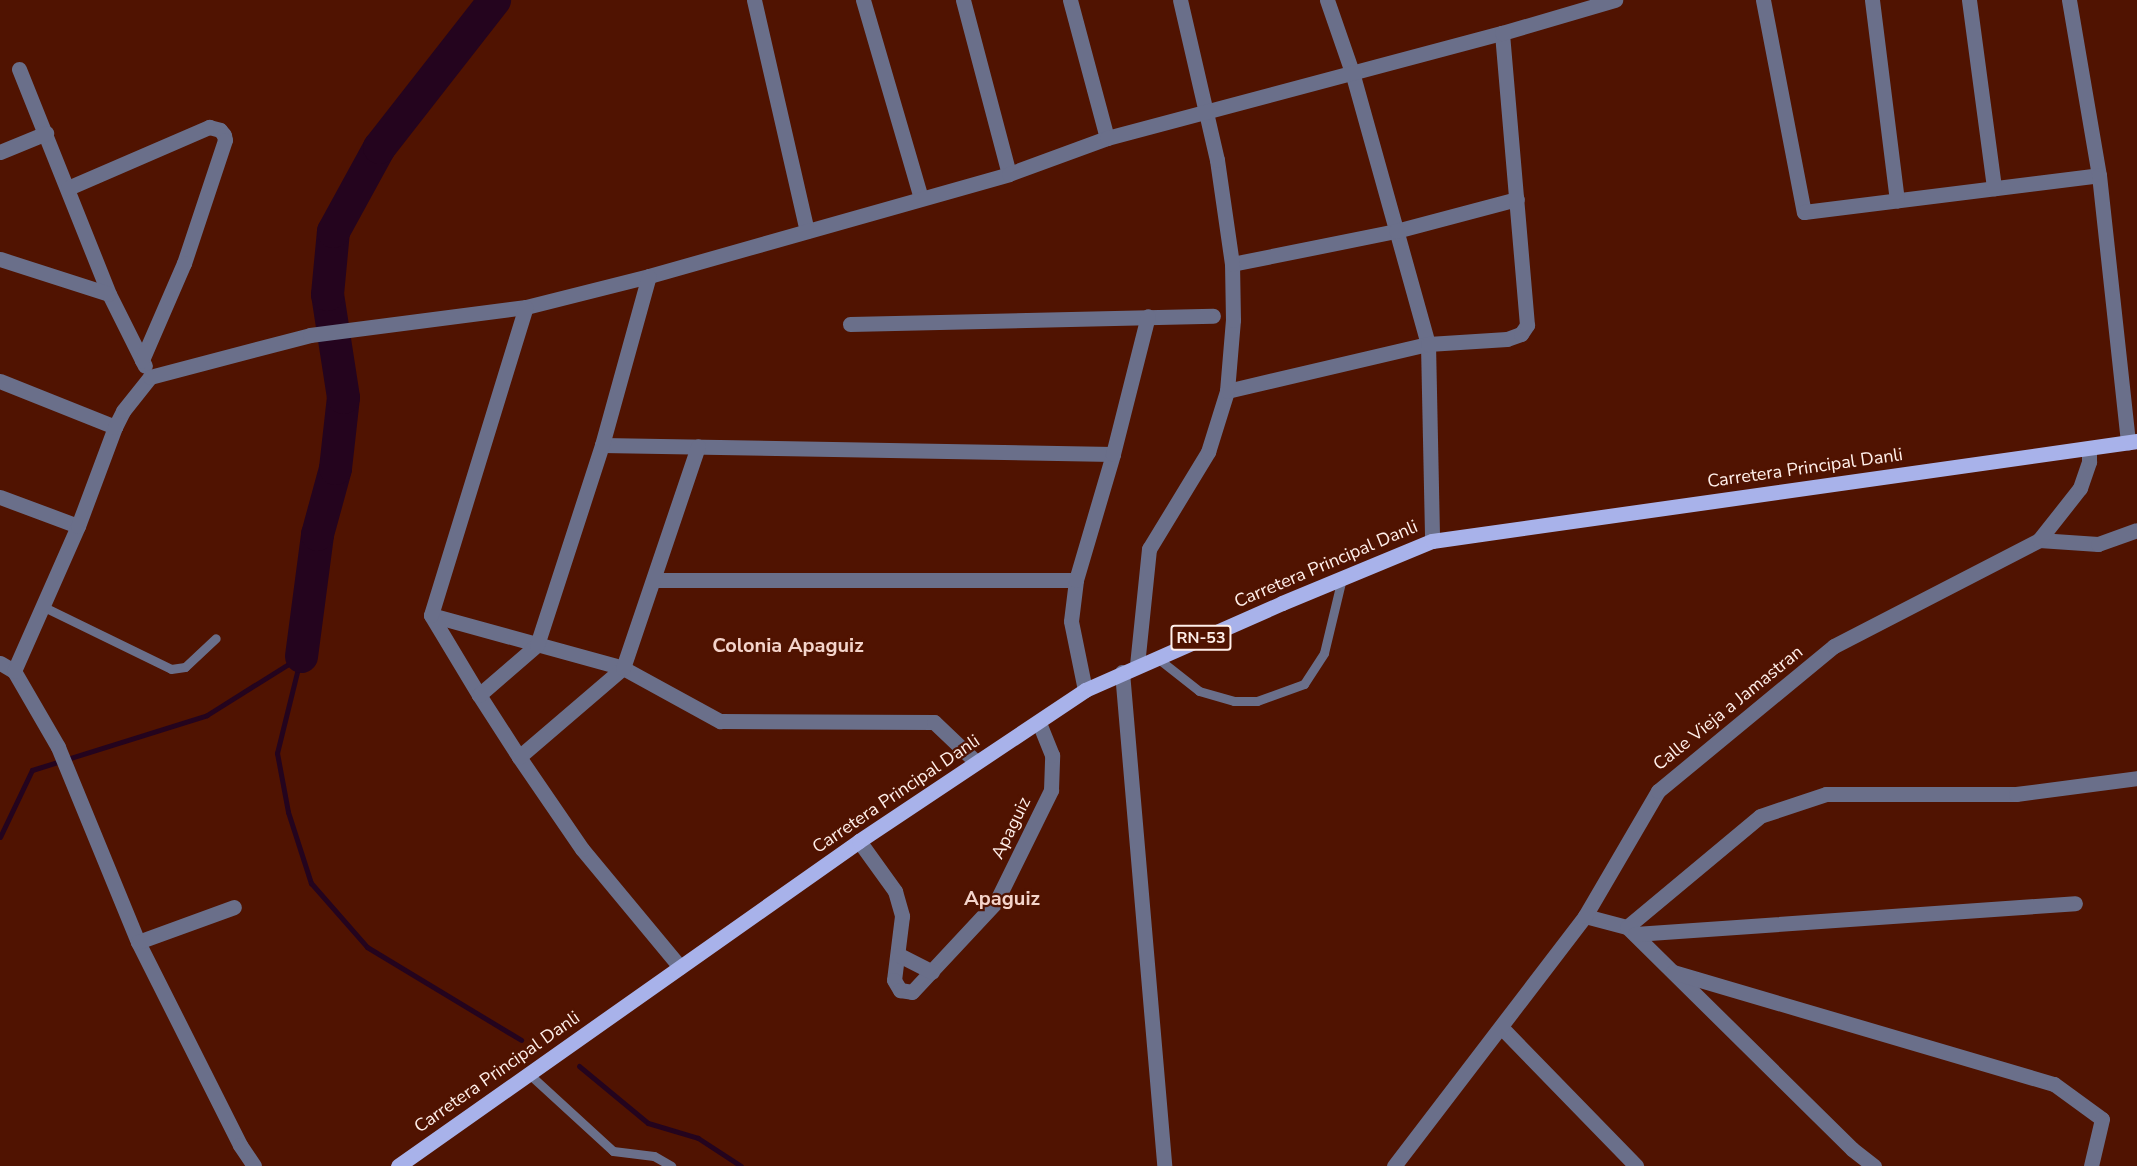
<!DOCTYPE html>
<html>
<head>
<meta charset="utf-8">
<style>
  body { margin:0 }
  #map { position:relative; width:2137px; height:1166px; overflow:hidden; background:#501301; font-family:"Nunito Sans",sans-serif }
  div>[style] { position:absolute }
  .stream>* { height:5px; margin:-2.5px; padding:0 2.5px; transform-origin:2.5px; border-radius:2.5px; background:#24041e }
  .river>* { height:33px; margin:-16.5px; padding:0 16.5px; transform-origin:16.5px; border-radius:16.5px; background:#24041e }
  .service>* { height:9px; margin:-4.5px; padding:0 4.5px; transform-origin:4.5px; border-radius:4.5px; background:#6a6f8a }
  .minor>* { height:15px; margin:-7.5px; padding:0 7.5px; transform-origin:7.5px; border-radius:7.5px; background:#6a6f8a }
  .tertiary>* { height:15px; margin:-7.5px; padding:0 7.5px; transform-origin:7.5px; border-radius:7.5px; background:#6a6f8a }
  .primary>* { height:15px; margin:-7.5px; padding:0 7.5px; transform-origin:7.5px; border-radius:7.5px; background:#a8b2ea }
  span { translate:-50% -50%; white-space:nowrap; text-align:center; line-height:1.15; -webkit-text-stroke:4.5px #501301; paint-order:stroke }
  .shield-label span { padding:2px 4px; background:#501301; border:2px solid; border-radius:4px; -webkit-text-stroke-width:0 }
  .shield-label { font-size:16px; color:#ffefea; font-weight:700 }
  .street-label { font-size:18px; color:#ffefea }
  .neighbourhood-label { font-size:20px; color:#f4d4cb; font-weight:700 }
</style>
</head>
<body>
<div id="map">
  <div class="stream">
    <i style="left:301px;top:656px;width:100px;rotate:103.9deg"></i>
    <i style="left:277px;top:753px;width:60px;rotate:79.4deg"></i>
    <i style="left:288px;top:812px;width:75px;rotate:72.1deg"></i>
    <i style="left:311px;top:883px;width:85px;rotate:48.8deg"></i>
    <i style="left:367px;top:947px;width:180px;rotate:31.1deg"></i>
    <i style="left:0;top:837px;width:74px;rotate:-64.5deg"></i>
    <i style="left:32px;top:770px;width:183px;rotate:-17.4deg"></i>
    <i style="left:207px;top:715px;width:111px;rotate:-32.1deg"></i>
    <i style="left:579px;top:1066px;width:89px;rotate:39.6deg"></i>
    <i style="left:648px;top:1123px;width:52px;rotate:16.7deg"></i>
    <i style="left:698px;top:1138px;width:51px;rotate:33.1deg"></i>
  </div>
  <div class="river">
    <i style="left:301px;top:656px;width:123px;rotate:-82.5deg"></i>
    <i style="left:317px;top:534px;width:68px;rotate:-74.7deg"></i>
    <i style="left:335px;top:468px;width:71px;rotate:-83.6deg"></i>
    <i style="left:343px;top:397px;width:104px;rotate:-98.8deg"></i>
    <i style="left:327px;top:294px;width:63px;rotate:-84.6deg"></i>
    <i style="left:333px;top:231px;width:96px;rotate:-61.3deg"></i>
    <i style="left:379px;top:147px;width:187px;rotate:-52deg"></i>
  </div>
  <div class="service">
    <i style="left:44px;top:607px;width:141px;rotate:26deg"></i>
    <i style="left:171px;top:669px;width:14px;rotate:-8deg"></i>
    <i style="left:185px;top:667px;width:42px;rotate:-43.1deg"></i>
    <i style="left:1156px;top:657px;width:55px;rotate:38.3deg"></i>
    <i style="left:1199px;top:691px;width:36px;rotate:16deg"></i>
    <i style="left:1234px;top:701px;width:23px"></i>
    <i style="left:1257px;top:701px;width:50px;rotate:-19.9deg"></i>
    <i style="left:1304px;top:684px;width:37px;rotate:-57deg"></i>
    <i style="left:1324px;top:653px;width:77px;rotate:-76.5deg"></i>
    <i style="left:529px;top:1074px;width:114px;rotate:42.5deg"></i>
    <i style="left:613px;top:1151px;width:41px;rotate:7deg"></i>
    <i style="left:654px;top:1156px;width:20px;rotate:30deg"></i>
  </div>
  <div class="minor">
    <i style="left:754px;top:0;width:237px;rotate:77.1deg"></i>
    <i style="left:863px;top:0;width:206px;rotate:73.7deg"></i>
    <i style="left:963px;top:0;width:180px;rotate:75.2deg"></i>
    <i style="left:1070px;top:0;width:143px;rotate:75deg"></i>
    <i style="left:1327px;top:0;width:76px;rotate:70.9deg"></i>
    <i style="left:1352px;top:72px;width:282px;rotate:74.4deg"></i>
    <i style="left:1428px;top:344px;width:197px;rotate:88.8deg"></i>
    <i style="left:1763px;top:0;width:216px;rotate:79.1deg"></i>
    <i style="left:1804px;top:212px;width:297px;rotate:-7.1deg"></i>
    <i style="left:1872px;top:0;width:202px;rotate:82.9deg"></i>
    <i style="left:1969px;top:0;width:190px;rotate:82.4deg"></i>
    <i style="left:2069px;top:0;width:178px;rotate:80.3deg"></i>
    <i style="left:2099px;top:175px;width:269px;rotate:83.8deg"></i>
    <i style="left:19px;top:69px;width:242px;rotate:68.2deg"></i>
    <i style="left:109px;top:294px;width:80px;rotate:63.4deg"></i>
    <i style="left:0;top:152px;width:50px;rotate:-22.4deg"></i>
    <i style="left:68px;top:188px;width:154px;rotate:-23.4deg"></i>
    <i style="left:209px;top:127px;width:11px;rotate:15deg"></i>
    <i style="left:220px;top:130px;width:6px;rotate:51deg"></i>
    <i style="left:224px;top:135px;width:5px;rotate:79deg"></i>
    <i style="left:225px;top:140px;width:130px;rotate:108.4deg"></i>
    <i style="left:184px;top:263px;width:106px;rotate:113.4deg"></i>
    <i style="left:0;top:259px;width:114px;rotate:17.8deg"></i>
    <i style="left:1232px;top:264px;width:167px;rotate:-11.4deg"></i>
    <i style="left:1396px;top:231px;width:125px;rotate:-14.8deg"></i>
    <i style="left:850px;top:324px;width:363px;rotate:-1.3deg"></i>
    <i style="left:0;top:381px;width:124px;rotate:21.8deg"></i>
    <i style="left:1227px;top:391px;width:206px;rotate:-13.2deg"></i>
    <i style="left:1428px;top:344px;width:79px;rotate:-3.6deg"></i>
    <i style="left:1507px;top:339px;width:15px;rotate:-20deg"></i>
    <i style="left:1521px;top:334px;width:11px;rotate:-56deg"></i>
    <i style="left:1527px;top:325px;width:293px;rotate:-94.9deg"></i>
    <i style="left:602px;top:445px;width:511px;rotate:1.01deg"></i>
    <i style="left:0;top:497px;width:83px;rotate:20.4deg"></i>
    <i style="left:2039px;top:540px;width:59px;rotate:3.9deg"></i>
    <i style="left:2098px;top:544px;width:41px;rotate:-19.7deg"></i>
    <i style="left:654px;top:580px;width:422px"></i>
    <i style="left:431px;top:615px;width:199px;rotate:15.4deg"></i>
    <i style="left:623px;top:668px;width:111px;rotate:28.7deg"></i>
    <i style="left:720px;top:721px;width:214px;rotate:0.3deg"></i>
    <i style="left:934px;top:722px;width:58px;rotate:43.6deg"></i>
    <i style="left:0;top:663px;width:16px;rotate:30deg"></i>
    <i style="left:14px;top:671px;width:88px;rotate:59.9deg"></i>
    <i style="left:58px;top:747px;width:211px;rotate:67.7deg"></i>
    <i style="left:138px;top:942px;width:227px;rotate:63.3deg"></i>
    <i style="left:240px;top:1145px;width:25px;rotate:56deg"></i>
    <i style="left:1137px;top:665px;width:117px;rotate:-84.1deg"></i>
    <i style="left:1149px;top:549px;width:114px;rotate:-58.7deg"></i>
    <i style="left:1208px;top:452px;width:64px;rotate:-72.7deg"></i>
    <i style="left:1227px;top:391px;width:71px;rotate:-85.2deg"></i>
    <i style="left:1233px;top:320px;width:56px;rotate:-91deg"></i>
    <i style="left:1232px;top:264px;width:105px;rotate:-98.2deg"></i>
    <i style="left:1217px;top:160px;width:164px;rotate:-103deg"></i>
    <i style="left:14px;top:671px;width:158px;rotate:-66.2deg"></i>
    <i style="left:78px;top:526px;width:106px;rotate:-69.5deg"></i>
    <i style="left:115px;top:427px;width:18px;rotate:-63deg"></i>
    <i style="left:123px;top:411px;width:43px;rotate:-51.5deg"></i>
    <i style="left:150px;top:377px;width:165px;rotate:-14.7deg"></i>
    <i style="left:310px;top:335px;width:218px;rotate:-7.4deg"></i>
    <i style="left:526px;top:307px;width:127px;rotate:-14.1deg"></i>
    <i style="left:649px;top:276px;width:374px;rotate:-15.8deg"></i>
    <i style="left:1009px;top:174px;width:104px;rotate:-20.2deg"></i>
    <i style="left:1107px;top:138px;width:409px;rotate:-14.9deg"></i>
    <i style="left:1502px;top:33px;width:118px;rotate:-16.3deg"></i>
    <i style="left:1122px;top:672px;width:496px;rotate:85.1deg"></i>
    <i style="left:1085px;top:690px;width:70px;rotate:-101.5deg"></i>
    <i style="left:1071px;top:621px;width:41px;rotate:-83deg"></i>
    <i style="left:1076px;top:580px;width:131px;rotate:-73.6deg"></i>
    <i style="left:1113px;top:454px;width:142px;rotate:-75.8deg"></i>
    <i style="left:479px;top:695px;width:93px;rotate:-121deg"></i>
    <i style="left:431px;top:615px;width:322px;rotate:-72.9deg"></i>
    <i style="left:519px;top:757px;width:74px;rotate:-122.8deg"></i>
    <i style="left:479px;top:695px;width:77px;rotate:-40.8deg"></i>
    <i style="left:537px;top:645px;width:210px;rotate:-72deg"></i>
    <i style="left:602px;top:445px;width:175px;rotate:-74.5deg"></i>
    <i style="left:859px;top:841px;width:62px;rotate:54.2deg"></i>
    <i style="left:895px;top:891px;width:26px;rotate:74deg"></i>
    <i style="left:902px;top:916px;width:64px;rotate:97.1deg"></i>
    <i style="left:894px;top:980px;width:12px;rotate:59deg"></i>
    <i style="left:900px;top:990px;width:12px;rotate:9deg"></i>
    <i style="left:912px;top:992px;width:123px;rotate:-47deg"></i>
    <i style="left:996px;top:902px;width:125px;rotate:-63.8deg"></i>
    <i style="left:1051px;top:790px;width:35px;rotate:-88deg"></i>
    <i style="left:1052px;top:755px;width:35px;rotate:-112deg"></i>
    <i style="left:1585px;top:916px;width:43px;rotate:14.7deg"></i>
    <i style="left:1627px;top:927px;width:316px;rotate:44.6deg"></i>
    <i style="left:1852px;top:1149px;width:28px;rotate:38deg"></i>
    <i style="left:1627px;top:927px;width:173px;rotate:-39.8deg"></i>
    <i style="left:1760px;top:816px;width:70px;rotate:-18.4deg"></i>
    <i style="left:1826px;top:794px;width:190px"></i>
    <i style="left:2016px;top:794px;width:122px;rotate:-7.5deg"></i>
    <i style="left:1635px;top:934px;width:441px;rotate:-4deg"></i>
    <i style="left:138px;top:942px;width:102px;rotate:-20deg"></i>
    <i style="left:899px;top:955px;width:37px;rotate:27deg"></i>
    <i style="left:680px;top:967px;width:153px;rotate:-129.7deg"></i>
    <i style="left:582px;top:849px;width:112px;rotate:-124.4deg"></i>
    <i style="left:519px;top:757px;width:137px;rotate:-40.6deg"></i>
    <i style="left:623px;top:668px;width:234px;rotate:-71.3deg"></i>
    <i style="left:1673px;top:972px;width:397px;rotate:16.4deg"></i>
    <i style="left:2054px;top:1084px;width:59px;rotate:36.1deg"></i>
    <i style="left:2102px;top:1119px;width:48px;rotate:103.2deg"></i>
    <i style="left:1501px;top:1027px;width:194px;rotate:45.8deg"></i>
  </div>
  <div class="tertiary">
    <i style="left:1394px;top:1166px;width:315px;rotate:-52.6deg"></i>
    <i style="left:1585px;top:916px;width:145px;rotate:-59.7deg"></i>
    <i style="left:1658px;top:791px;width:228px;rotate:-39.5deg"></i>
    <i style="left:1834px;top:646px;width:231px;rotate:-27.3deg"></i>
    <i style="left:2039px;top:540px;width:66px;rotate:-51.7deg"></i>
    <i style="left:2080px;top:488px;width:28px;rotate:-71deg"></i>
    <i style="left:2089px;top:462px;width:13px;rotate:-90deg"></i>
  </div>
  <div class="primary">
    <i style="left:398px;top:1166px;width:564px;rotate:-35.18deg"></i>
    <i style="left:859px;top:841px;width:272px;rotate:-33.7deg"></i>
    <i style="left:1085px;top:690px;width:215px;rotate:-23.8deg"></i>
    <i style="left:1282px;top:603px;width:162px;rotate:-22.5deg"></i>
    <i style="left:1432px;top:541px;width:712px;rotate:-8.07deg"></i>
  </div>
  <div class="shield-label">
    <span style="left:1201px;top:638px">RN-53</span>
  </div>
  <div class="street-label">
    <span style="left:1805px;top:468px;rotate:-8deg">Carretera Principal Danli</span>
    <span style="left:1326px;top:564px;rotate:-23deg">Carretera Principal Danli</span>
    <span style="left:1728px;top:708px;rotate:-39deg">Calle Vieja a Jamastran</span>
    <span style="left:896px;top:794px;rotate:-34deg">Carretera Principal Danli</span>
    <span style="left:1011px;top:828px;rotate:-64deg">Apaguiz</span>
    <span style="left:497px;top:1072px;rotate:-35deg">Carretera Principal Danli</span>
  </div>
  <div class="neighbourhood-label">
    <span style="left:788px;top:645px">Colonia Apaguiz</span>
    <span style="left:1002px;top:898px">Apaguiz</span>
  </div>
</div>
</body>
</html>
